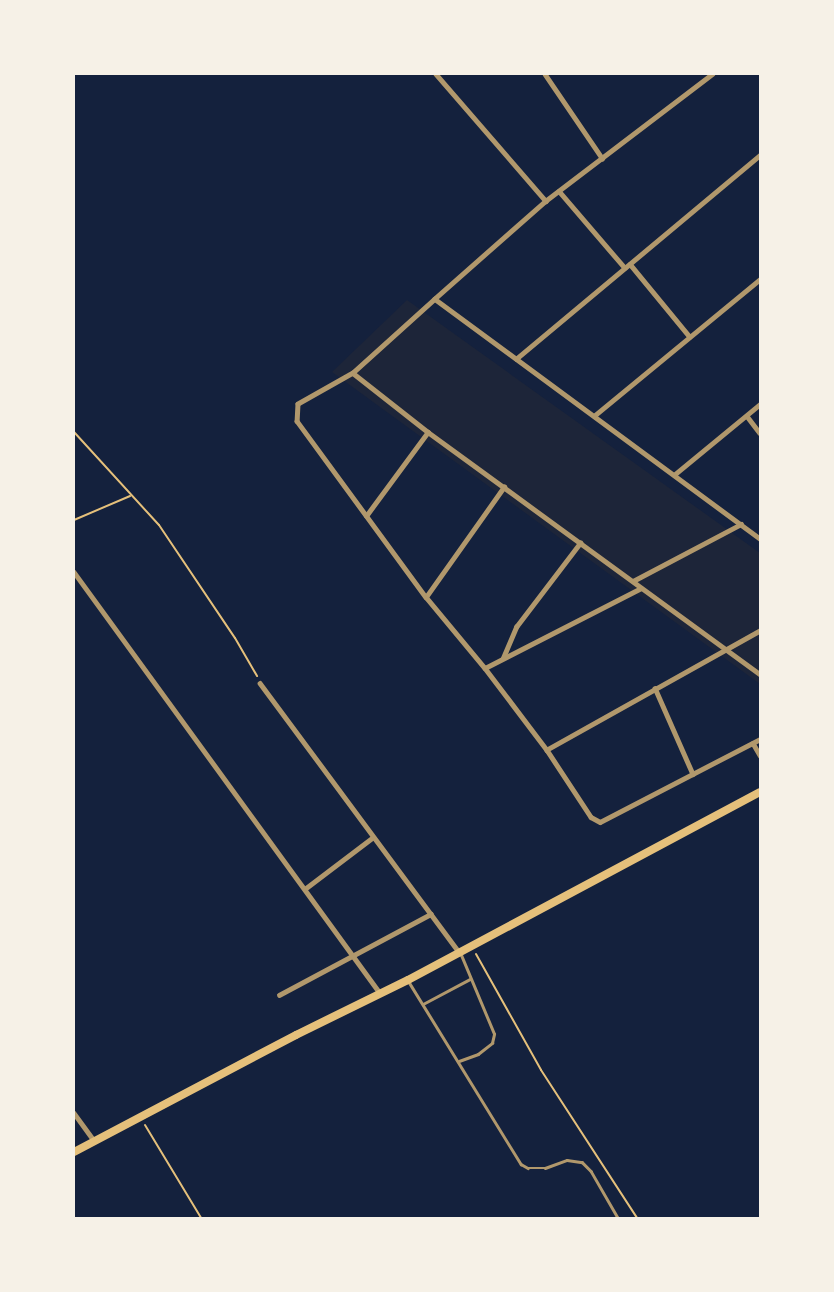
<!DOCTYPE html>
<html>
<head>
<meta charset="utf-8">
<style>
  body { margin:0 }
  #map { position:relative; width:834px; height:1292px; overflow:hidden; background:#14213d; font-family:Quicksand,sans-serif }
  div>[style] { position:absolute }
  .green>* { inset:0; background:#1d2539 }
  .path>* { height:2px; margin:-1px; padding:0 1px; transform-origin:1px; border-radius:1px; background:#e5c07b }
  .service>* { height:2.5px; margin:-1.25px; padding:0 1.25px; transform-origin:1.25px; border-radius:1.25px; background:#b1986c }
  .minor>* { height:4.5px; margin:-2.25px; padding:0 2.25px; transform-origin:2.25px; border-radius:2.25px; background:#b1986c }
  .primary>* { height:8px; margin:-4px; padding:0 4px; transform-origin:4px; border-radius:4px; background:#e5c07b }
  span { translate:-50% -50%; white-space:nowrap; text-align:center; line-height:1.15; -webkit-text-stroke:4.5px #f6f1e7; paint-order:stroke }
  .frame { position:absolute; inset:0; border:75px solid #f6f1e7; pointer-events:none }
</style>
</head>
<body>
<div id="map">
  <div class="green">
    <i style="clip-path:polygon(407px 300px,760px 553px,760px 684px,332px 372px)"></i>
  </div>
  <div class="path">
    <i style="left:74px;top:432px;width:126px;rotate:47.6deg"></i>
    <i style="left:159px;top:525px;width:136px;rotate:56.1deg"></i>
    <i style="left:235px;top:638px;width:44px;rotate:59.9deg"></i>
    <i style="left:74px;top:520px;width:61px;rotate:-23.2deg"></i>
    <i style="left:476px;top:954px;width:133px;rotate:60.7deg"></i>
    <i style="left:541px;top:1070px;width:176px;rotate:57deg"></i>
    <i style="left:145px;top:1125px;width:109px;rotate:58.9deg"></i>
  </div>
  <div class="service">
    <i style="left:409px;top:982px;width:214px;rotate:58.4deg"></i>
    <i style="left:521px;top:1164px;width:8px;rotate:30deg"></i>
    <i style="left:528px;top:1168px;width:17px"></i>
    <i style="left:545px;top:1168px;width:23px;rotate:-20deg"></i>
    <i style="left:567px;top:1160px;width:15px;rotate:8deg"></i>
    <i style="left:582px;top:1162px;width:13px;rotate:45deg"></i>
    <i style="left:591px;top:1171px;width:54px;rotate:60.1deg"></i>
    <i style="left:423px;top:1004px;width:53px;rotate:-28deg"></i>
    <i style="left:459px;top:1061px;width:20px;rotate:-20deg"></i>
    <i style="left:478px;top:1054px;width:18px;rotate:-38deg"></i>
    <i style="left:492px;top:1043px;width:9px;rotate:-77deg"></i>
    <i style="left:494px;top:1034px;width:86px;rotate:-112.7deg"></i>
  </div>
  <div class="minor">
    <i style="left:436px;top:74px;width:168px;rotate:49.1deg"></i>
    <i style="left:545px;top:74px;width:102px;rotate:55.8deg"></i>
    <i style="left:713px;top:74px;width:210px;rotate:142.7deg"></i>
    <i style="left:546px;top:201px;width:148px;rotate:138.6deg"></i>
    <i style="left:435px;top:299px;width:404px;rotate:36.4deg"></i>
    <i style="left:559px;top:191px;width:101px;rotate:49.4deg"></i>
    <i style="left:630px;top:264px;width:94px;rotate:50.6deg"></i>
    <i style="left:435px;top:299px;width:110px;rotate:137.9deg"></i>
    <i style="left:353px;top:373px;width:95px;rotate:38.2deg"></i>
    <i style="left:428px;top:432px;width:411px;rotate:36.1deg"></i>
    <i style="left:516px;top:359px;width:318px;rotate:-39.9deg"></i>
    <i style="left:353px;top:373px;width:63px;rotate:150.6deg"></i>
    <i style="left:298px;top:404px;width:17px;rotate:93deg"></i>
    <i style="left:297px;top:421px;width:218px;rotate:53.8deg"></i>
    <i style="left:426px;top:597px;width:92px;rotate:50.3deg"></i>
    <i style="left:485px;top:668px;width:103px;rotate:52.9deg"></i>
    <i style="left:594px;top:416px;width:215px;rotate:-39.5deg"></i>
    <i style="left:747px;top:416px;width:21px;rotate:53deg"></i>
    <i style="left:674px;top:475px;width:112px;rotate:-39.5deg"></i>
    <i style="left:366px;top:516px;width:104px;rotate:-53.6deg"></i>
    <i style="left:74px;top:572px;width:520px;rotate:53.99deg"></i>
    <i style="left:633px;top:581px;width:122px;rotate:-27.8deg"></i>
    <i style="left:426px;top:597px;width:135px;rotate:-54.7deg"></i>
    <i style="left:760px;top:631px;width:244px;rotate:150.8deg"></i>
    <i style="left:547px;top:750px;width:80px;rotate:56.7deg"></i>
    <i style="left:591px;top:817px;width:10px;rotate:29deg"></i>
    <i style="left:600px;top:822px;width:180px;rotate:-27.4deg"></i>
    <i style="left:503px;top:658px;width:34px;rotate:-67deg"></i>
    <i style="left:516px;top:627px;width:106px;rotate:-52.7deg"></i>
    <i style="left:485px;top:668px;width:175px;rotate:-27.1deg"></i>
    <i style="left:260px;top:683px;width:336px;rotate:53.5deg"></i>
    <i style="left:655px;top:688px;width:94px;rotate:66.2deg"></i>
    <i style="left:753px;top:743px;width:14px;rotate:60deg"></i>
    <i style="left:306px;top:888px;width:83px;rotate:-37.1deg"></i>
    <i style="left:279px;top:995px;width:172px;rotate:-28.1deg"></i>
    <i style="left:74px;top:1113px;width:34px;rotate:54deg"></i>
  </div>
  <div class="primary">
    <i style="left:74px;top:1152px;width:251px;rotate:-27.8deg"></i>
    <i style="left:296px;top:1035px;width:125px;rotate:-26.2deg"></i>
    <i style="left:408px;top:980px;width:399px;rotate:-28.1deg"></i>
  </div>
  <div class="frame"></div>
</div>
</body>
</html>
